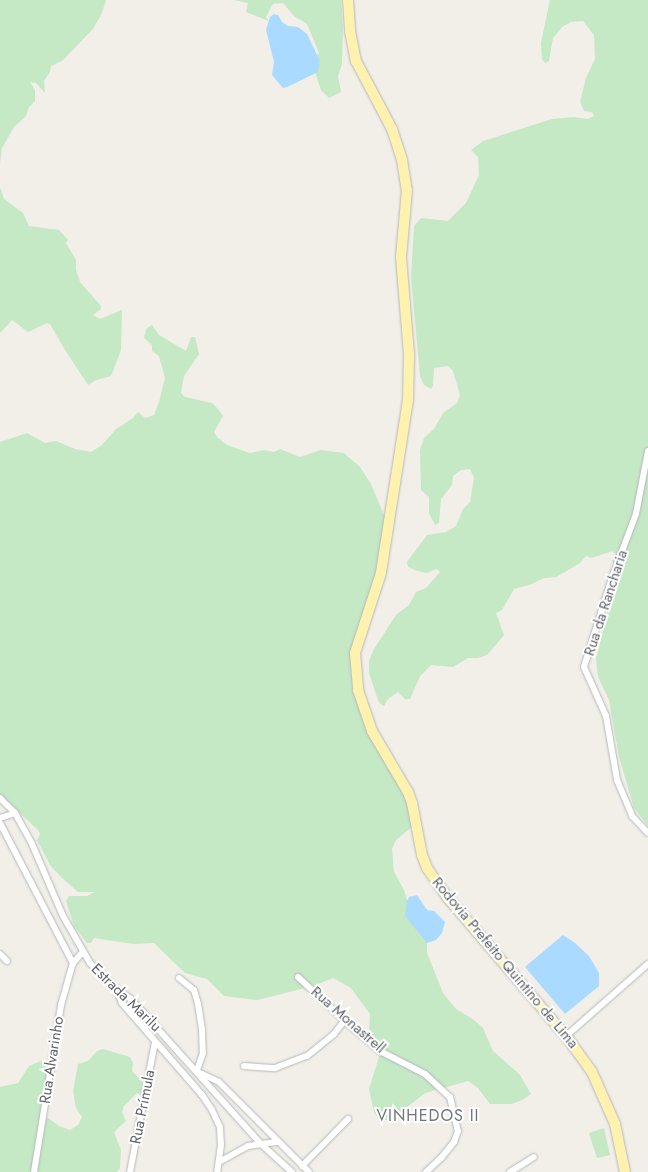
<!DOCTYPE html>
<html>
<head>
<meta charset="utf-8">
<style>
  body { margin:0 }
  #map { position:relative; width:648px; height:1172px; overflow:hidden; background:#f1efe8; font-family:Jost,sans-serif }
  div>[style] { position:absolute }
  .green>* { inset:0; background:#c5e8c5 }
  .water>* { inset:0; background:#aadaff }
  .roads { filter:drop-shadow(0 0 1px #b5b8bc) drop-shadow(0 0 1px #b5b8bc) }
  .minor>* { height:6px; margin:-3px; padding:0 3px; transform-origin:3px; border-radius:3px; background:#fff }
  .primary>* { height:10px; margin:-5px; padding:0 5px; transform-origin:5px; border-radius:5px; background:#fff2af }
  span { translate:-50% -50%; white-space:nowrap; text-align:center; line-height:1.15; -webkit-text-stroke:4px #fff; paint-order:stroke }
  .street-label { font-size:15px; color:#5f6368 }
  .neighbourhood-label { font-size:16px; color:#70757a; letter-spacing:1px }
</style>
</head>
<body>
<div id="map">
  <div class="green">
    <i style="clip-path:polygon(0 0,106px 0,101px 15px,93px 29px,62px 61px,51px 66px,50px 72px,44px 81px,45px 93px,36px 83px,30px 82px,35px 90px,35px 101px,29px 107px,26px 116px,14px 127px,2px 148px,0 164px)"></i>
    <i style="clip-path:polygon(234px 0,341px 0,343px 27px,342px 64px,338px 76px,341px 92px,329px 98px,321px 90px,314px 69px,314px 57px,319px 53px,307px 24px,294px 16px,283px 3px,273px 4px,266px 17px,269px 21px,246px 12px,248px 3px)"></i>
    <i style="clip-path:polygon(550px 0,648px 0,648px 826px,634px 808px,619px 757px,609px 700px,598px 677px,596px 659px,618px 569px,612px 561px,616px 555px,613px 551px,591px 558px,586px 556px,580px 563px,556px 577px,544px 578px,532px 584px,514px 589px,502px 610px,496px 613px,504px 635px,487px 655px,478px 658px,468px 658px,453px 667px,431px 665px,420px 676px,410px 699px,405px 699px,398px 692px,388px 699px,384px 706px,379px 703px,369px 673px,369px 661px,374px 649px,396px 615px,409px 605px,416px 592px,426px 588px,440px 572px,437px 569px,426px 573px,415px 570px,408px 567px,407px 562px,427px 535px,446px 532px,456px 526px,463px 509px,470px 502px,474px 478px,470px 469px,461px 470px,453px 476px,452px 485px,441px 499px,439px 523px,435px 525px,429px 513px,429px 497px,421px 490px,420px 450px,424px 438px,434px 429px,443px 413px,457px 403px,460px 395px,453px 371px,448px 366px,434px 368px,433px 386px,431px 389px,424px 385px,420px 376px,411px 277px,414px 226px,421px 218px,448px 221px,466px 203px,479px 175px,478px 157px,471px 150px,483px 141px,552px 119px,574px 117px,588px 119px,594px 116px,592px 112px,584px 111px,580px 102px,586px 78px,595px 59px,594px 35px,583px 21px,571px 22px,562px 27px,553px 38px,549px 61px,545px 63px,542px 59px,541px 43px)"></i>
    <i style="clip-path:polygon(0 187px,4px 199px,23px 213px,29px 226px,59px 230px,68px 240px,66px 243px,76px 260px,76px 270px,80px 282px,101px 306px,101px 309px,93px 315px,100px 319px,122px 310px,121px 350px,111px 376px,96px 380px,88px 385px,65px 350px,50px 324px,47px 323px,28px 332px,12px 320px,0 333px)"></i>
    <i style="clip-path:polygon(152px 325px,159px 335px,186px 351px,191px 337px,195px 337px,199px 354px,184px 376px,181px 393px,185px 397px,212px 403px,218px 409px,223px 416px,214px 432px,218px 438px,227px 445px,250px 453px,264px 450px,274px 452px,280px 449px,300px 457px,321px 450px,344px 453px,360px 467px,371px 484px,386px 520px,381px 572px,354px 649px,368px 716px,405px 792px,413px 826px,396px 840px,392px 849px,394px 872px,404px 890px,410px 911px,427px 942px,427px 953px,443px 993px,456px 1009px,474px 1020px,483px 1028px,493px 1051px,520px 1075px,531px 1094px,522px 1100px,512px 1104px,490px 1104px,478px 1088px,468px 1081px,425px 1093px,391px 1120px,379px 1120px,374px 1112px,369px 1089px,379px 1057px,376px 1046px,369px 1036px,370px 1014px,351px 988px,333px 978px,313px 986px,257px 1000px,224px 996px,207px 979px,185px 973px,154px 943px,133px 944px,94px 938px,91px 943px,87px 943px,74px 926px,66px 901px,69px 896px,87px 896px,95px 892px,78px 892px,61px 877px,50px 865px,37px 840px,40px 834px,38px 830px,0 795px,0 442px,27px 433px,45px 443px,56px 441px,75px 449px,91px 452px,102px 445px,116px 429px,133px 418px,138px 412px,145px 418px,154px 415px,159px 402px,165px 378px,159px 356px,152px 351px,152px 345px,144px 338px,146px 329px)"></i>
    <i style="clip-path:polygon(103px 1049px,130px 1057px,133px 1063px,132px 1071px,145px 1085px,144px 1095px,137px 1093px,124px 1106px,122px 1112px,126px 1121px,114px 1132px,121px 1150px,120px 1168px,117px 1172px,0 1172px,0 1087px,18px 1083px,29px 1066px,41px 1061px,47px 1069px,45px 1116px,59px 1126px,70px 1130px,78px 1125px,82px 1117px,76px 1108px,73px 1091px,78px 1064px,88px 1061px,97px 1051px)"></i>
    <i style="clip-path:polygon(604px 1128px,610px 1155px,597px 1158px,589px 1133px)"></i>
  </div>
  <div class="water">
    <i style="clip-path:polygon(274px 14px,278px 15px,282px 22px,288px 26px,298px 27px,307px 34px,320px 61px,318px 72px,287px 87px,283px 88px,272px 75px,274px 62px,266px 30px,270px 17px)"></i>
    <i style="clip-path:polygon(417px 895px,427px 910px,434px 911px,445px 922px,442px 933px,436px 940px,427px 943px,405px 916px,407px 901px,409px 897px)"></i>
    <i style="clip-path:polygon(563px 935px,575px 943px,589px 956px,599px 973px,599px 986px,565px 1014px,525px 967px)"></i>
  </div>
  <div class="roads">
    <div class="minor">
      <i style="left:648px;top:451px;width:64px;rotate:100.8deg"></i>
      <i style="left:636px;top:514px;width:68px;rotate:110.6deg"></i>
      <i style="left:612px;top:578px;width:93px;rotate:107.5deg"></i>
      <i style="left:584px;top:667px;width:54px;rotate:65.8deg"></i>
      <i style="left:606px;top:716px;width:65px;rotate:80.2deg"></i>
      <i style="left:617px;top:780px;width:39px;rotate:67deg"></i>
      <i style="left:632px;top:816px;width:23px;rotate:47deg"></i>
      <i style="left:0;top:798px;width:21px;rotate:45deg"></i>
      <i style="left:15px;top:813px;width:35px;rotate:61deg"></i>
      <i style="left:32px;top:844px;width:78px;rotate:66.7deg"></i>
      <i style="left:63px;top:916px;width:54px;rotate:60.1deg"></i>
      <i style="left:90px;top:963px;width:38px;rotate:45deg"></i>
      <i style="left:117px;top:990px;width:17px;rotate:33deg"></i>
      <i style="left:131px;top:999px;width:195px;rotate:48.1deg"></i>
      <i style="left:261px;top:1144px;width:42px;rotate:42.1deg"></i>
      <i style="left:0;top:818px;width:16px;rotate:-18deg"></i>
      <i style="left:0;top:823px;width:158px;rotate:62.5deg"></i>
      <i style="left:0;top:954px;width:10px;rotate:45deg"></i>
      <i style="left:298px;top:977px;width:66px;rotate:43.2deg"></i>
      <i style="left:346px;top:1022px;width:45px;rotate:40.5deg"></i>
      <i style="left:380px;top:1051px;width:51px;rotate:27.1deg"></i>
      <i style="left:425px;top:1074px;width:34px;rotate:43deg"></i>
      <i style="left:450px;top:1097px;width:35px;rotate:77deg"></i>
      <i style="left:458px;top:1131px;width:12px;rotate:110deg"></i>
      <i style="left:454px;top:1142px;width:21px;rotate:129deg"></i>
      <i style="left:441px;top:1158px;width:21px;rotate:137deg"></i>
      <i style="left:179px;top:978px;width:19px;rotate:39deg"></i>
      <i style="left:194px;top:990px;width:15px;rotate:74deg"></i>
      <i style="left:198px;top:1004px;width:26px;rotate:81deg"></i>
      <i style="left:202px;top:1030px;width:23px;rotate:88deg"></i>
      <i style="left:203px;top:1053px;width:18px;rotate:109deg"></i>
      <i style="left:117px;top:990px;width:14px;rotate:69deg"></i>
      <i style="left:122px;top:1003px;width:122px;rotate:49deg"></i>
      <i style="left:202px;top:1095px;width:18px;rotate:56deg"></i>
      <i style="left:212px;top:1110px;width:19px;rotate:65deg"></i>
      <i style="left:220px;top:1127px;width:18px;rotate:87deg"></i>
      <i style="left:221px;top:1145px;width:27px;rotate:98deg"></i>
      <i style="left:566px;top:1036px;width:109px;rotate:-41.3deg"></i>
      <i style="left:244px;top:1066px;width:31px;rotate:4deg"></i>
      <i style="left:275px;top:1068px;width:34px;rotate:-21deg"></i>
      <i style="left:307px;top:1056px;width:35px;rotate:-39deg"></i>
      <i style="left:334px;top:1034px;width:16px;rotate:-52deg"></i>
      <i style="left:200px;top:1073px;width:21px;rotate:25deg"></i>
      <i style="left:219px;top:1082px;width:127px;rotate:45deg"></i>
      <i style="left:219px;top:1162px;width:33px;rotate:-29deg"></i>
      <i style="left:248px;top:1146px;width:30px;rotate:-8deg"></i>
      <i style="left:302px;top:1166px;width:66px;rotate:-45.6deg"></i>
      <i style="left:34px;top:1172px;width:169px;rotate:-80.8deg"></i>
      <i style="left:61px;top:1005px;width:44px;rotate:-74.1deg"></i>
      <i style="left:73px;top:963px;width:13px;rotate:-48deg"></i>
      <i style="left:130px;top:1172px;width:132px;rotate:-79.1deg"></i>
      <i style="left:510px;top:1172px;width:28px;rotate:-32deg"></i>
    </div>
    <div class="primary">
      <i style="left:348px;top:0;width:31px;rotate:86deg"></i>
      <i style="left:350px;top:31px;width:31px;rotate:79deg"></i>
      <i style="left:356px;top:61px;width:77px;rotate:62.1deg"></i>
      <i style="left:392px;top:129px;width:33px;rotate:72deg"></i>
      <i style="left:402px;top:160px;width:30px;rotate:81deg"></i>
      <i style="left:407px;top:190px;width:67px;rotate:95.1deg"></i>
      <i style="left:401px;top:257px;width:97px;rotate:85.3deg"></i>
      <i style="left:409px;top:354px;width:46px;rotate:91.2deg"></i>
      <i style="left:408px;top:400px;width:175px;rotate:98.9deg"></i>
      <i style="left:381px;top:573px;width:84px;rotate:108deg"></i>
      <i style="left:355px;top:653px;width:37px;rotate:85deg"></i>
      <i style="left:358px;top:690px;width:43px;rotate:71.1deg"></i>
      <i style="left:372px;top:731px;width:71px;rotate:59.5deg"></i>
      <i style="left:408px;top:792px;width:12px;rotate:70deg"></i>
      <i style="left:412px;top:803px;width:53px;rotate:79.1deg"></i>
      <i style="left:422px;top:855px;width:14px;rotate:69deg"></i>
      <i style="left:427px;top:868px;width:37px;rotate:55deg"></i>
      <i style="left:448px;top:898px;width:182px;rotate:49.5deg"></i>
      <i style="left:566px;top:1036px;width:44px;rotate:54.2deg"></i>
      <i style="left:592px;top:1072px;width:57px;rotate:66.1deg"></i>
      <i style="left:615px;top:1124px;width:49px;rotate:78.2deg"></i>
    </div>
  </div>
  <div class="street-label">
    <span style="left:606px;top:603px;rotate:-72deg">Rua da Rancharia</span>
    <span style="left:505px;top:963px;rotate:50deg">Rodovia Prefeito Quintino de Lima</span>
    <span style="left:126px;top:998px;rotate:44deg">Estrada Marilu</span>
    <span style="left:348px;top:1020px;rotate:41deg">Rua Monastrell</span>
    <span style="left:52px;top:1060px;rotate:-81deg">Rua Alvarinho</span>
    <span style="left:143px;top:1107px;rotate:-79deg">Rua Prímula</span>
  </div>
  <div class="neighbourhood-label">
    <span style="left:428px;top:1116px">VINHEDOS II</span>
  </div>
</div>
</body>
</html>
